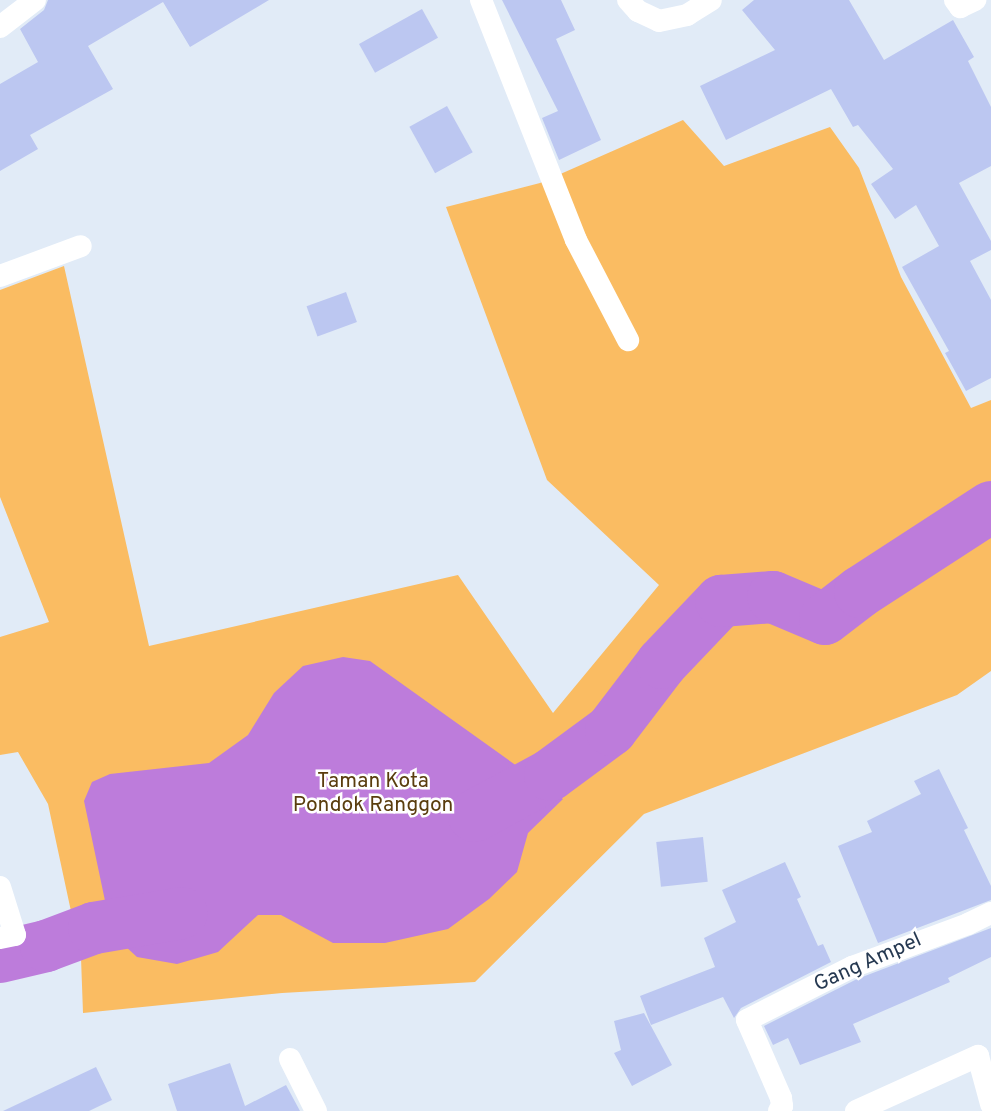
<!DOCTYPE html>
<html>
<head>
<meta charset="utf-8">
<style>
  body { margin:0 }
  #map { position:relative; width:991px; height:1111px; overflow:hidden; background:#e1ebf7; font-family:Overpass,sans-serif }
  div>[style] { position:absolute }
  .green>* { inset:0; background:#fabc62 }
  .water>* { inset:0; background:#bd7cdb }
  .river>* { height:52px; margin:-26px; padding:0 26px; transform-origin:26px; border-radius:26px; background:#bd7cdb }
  .building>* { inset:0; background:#bcc7f1; transform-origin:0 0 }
  .minor>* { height:22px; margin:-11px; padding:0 11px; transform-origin:11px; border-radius:11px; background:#fff }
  span { translate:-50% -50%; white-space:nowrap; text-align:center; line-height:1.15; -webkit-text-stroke:5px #fff; paint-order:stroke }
  .park-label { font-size:21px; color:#5a3d0e }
  .street-label { font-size:21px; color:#263951 }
</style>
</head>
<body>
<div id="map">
  <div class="green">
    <i style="clip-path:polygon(683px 120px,724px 166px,830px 127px,859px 168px,901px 277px,971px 408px,991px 400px,991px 671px,957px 695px,644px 814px,475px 982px,282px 993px,83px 1013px,81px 958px,48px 804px,18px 752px,0 755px,0 637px,49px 622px,0 497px,0 290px,64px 266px,149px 646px,458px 575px,553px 713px,659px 585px,547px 480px,446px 207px,540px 183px)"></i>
  </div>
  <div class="water">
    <i style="clip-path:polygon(343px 657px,370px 661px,563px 799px,528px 833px,517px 872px,489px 899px,448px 929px,385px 943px,333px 943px,281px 915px,258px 915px,218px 952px,177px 964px,137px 957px,112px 934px,84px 801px,92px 782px,110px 774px,209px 763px,248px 735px,274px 693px,303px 666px)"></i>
  </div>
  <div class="river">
    <i style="left:474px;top:816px;width:86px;rotate:-28.3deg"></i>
    <i style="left:550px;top:775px;width:76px;rotate:-36.4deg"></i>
    <i style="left:611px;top:730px;width:84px;rotate:-52.7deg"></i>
    <i style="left:662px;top:663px;width:86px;rotate:-46.4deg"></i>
    <i style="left:721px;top:601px;width:52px;rotate:-4.4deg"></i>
    <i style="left:773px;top:597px;width:56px;rotate:22.9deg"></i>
    <i style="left:825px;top:619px;width:44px;rotate:-37.6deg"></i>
    <i style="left:860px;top:592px;width:156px;rotate:-33deg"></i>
    <i style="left:0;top:957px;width:47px;rotate:-13.4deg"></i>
    <i style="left:46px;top:946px;width:51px;rotate:-20.6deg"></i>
    <i style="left:94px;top:928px;width:89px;rotate:-9.7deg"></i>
  </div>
  <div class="building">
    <i style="clip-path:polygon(48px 0,269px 0,190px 47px,163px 2px,88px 46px,113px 89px,30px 135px,38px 149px,0 171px,0 84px,38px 62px,20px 29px,44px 10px)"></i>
    <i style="clip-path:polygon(502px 0,561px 0,575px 30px,556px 39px,601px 140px,559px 160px,542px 118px,558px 111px)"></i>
    <i style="clip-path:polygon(754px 0,849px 0,884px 60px,953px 20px,974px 57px,968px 61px,991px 107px,991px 166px,959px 183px,991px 241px,991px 250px,970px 261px,991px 300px,991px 378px,966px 391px,945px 353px,949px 351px,902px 267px,939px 246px,916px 205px,895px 219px,871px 184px,893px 169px,858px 125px,853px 127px,831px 89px,726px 140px,700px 86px,775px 50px,742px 10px)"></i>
    <i style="left:422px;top:9px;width:33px;height:72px;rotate:61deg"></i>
    <i style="left:447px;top:106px;width:53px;height:43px;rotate:61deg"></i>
    <i style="left:346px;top:292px;width:32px;height:42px;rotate:70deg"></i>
    <i style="clip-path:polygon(939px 769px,968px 828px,964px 830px,991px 886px,991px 900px,878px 943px,838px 846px,872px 832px,867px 821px,921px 794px,914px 781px)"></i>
    <i style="left:703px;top:837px;width:45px;height:47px;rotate:84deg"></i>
    <i style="clip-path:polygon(785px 862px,801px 897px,797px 899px,818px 946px,823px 944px,831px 962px,741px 1008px,734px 1018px,723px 997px,651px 1025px,640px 996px,715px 967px,704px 938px,736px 922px,722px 890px)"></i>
    <i style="clip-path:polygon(991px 928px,991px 957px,948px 978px,950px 982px,853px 1024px,861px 1042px,800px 1065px,788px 1038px,773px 1045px,764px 1026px,857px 979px)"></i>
    <i style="clip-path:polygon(644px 1013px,672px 1065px,632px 1086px,614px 1053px,621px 1050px,614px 1021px)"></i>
    <i style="clip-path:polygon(230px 1063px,245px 1106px,286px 1085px,300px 1111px,177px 1111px,168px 1084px)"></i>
    <i style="clip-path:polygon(96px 1067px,112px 1100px,89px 1111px,3px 1111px)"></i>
  </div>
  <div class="minor">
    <i style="left:481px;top:0;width:258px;rotate:68.4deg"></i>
    <i style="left:576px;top:240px;width:113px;rotate:62.5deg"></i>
    <i style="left:628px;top:0;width:15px;rotate:48deg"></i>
    <i style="left:638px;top:11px;width:23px;rotate:25deg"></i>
    <i style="left:659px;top:21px;width:29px;rotate:-12deg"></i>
    <i style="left:687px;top:15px;width:28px;rotate:-32deg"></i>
    <i style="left:955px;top:0;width:9px;rotate:54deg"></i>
    <i style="left:960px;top:7px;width:17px;rotate:-25deg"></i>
    <i style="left:0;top:27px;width:44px;rotate:-37.6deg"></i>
    <i style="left:0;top:276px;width:86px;rotate:-20.3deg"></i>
    <i style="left:0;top:887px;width:50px;rotate:72.6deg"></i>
    <i style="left:15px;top:935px;width:15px;rotate:169deg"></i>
    <i style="left:290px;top:1059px;width:58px;rotate:63.4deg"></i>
    <i style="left:779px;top:1111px;width:6px;rotate:-59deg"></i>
    <i style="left:782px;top:1106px;width:8px;rotate:-97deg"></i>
    <i style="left:781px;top:1098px;width:85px;rotate:-113.6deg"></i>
    <i style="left:747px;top:1020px;width:118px;rotate:-26.8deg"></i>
    <i style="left:852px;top:967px;width:124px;rotate:-20.3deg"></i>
    <i style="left:968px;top:924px;width:25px;rotate:-26deg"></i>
    <i style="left:856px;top:1111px;width:134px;rotate:-24.3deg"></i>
    <i style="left:978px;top:1056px;width:50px;rotate:74.8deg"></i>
  </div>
  <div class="park-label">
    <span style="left:373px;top:794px">Taman Kota<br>Pondok Ranggon</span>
  </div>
  <div class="street-label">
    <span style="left:868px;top:963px;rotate:-24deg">Gang Ampel</span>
  </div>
</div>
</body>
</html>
